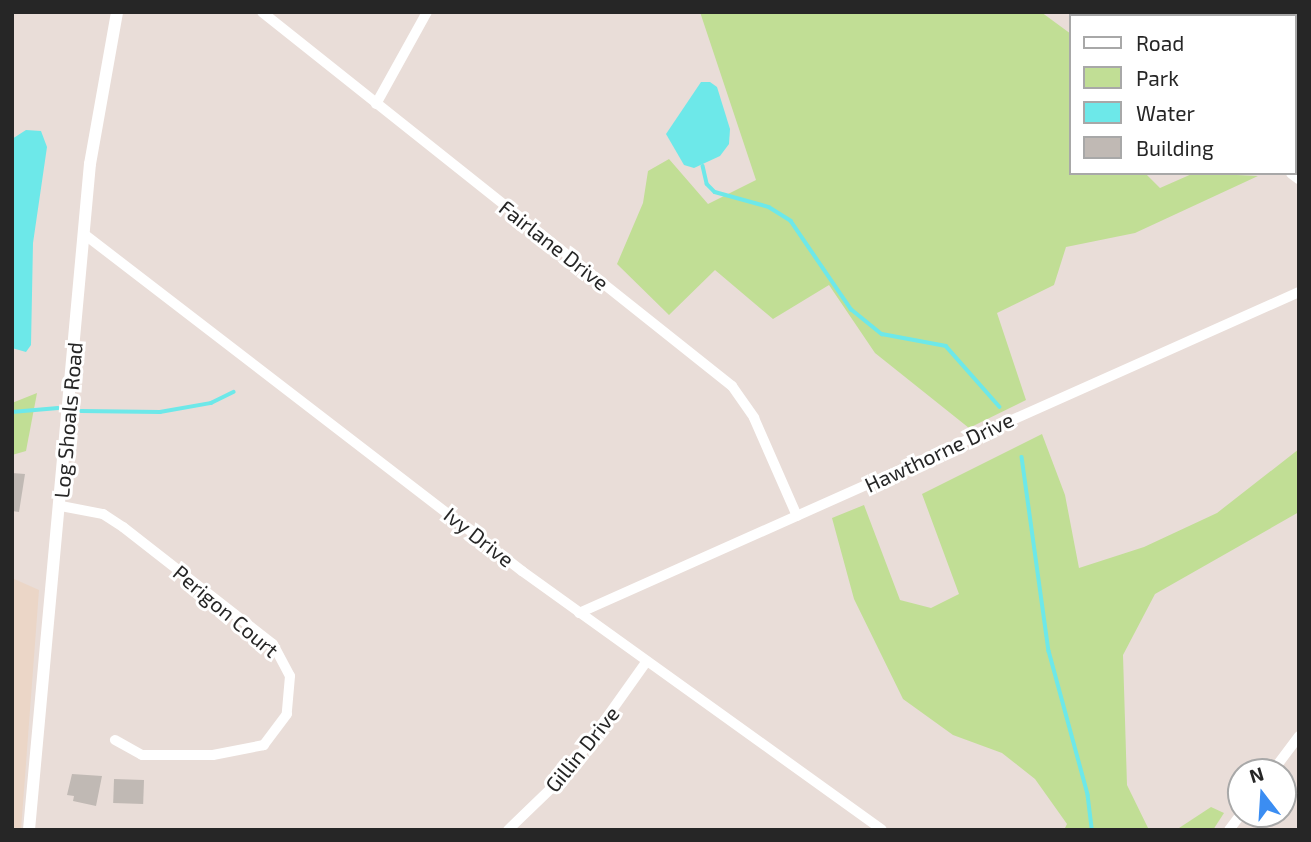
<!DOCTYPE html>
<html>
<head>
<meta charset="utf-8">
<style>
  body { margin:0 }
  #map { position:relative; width:1311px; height:842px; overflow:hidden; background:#e9ddd8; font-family:"Exo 2",sans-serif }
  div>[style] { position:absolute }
  .education>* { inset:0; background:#ebd6c7 }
  .green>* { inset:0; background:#c1de95 }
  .water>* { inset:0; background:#6de8e9 }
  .stream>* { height:3.5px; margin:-1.75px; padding:0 1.75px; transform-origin:1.75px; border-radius:1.75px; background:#6de8e9 }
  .building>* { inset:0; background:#c0b9b4; transform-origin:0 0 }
  .minor>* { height:10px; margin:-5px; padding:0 5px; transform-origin:5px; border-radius:5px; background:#fff }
  .tertiary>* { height:12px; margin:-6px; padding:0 6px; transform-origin:6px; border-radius:6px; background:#fff }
  .motorway>* { height:19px; margin:-9.5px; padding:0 9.5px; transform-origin:9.5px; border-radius:9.5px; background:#f87154 }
  .rail>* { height:6px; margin-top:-3px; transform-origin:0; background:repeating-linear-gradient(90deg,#fff 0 10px,#9ba4b0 0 20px); box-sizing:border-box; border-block:2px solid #9ba4b0 }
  span { translate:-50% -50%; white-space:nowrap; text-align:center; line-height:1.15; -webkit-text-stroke:6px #fff; paint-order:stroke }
  .street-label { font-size:21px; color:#262626 }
  .frame { position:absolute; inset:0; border:14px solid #262626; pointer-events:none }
  .legend { position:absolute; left:1069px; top:14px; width:228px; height:161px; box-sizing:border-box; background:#fff; border:2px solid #a8a8a8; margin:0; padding:9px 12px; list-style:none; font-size:21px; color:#262626 }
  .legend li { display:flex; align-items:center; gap:14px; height:35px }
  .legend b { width:35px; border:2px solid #a8a8a8 }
  .north { position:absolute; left:1227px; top:758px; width:70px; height:70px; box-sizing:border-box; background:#fff; border:2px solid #a8a8a8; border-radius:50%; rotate:343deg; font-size:19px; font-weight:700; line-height:28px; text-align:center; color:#262626 }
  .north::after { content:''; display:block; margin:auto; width:24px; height:32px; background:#3b8df2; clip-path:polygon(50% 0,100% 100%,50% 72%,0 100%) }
</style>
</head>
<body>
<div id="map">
  <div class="education">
    <i style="clip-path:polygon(12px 578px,39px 590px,21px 830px,12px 830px)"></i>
  </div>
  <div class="green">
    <i style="clip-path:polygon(700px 12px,1041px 12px,1071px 34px,1071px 173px,1145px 173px,1160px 188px,1194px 173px,1258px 176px,1135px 233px,1066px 247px,1054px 285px,997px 313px,1026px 400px,969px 428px,875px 353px,829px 285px,773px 319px,715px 270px,669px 315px,617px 264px,643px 203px,648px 171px,669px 159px,708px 204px,756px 180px)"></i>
    <i style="clip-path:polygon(37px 393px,26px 451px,12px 455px,12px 403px)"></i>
    <i style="clip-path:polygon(1042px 434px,1065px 495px,1079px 568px,1144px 547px,1217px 513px,1299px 449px,1299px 512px,1155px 594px,1123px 655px,1127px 785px,1149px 830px,1064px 830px,1067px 824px,1035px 779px,1002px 753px,953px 735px,903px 699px,854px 599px,832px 518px,864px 505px,900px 600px,931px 608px,959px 594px,922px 494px)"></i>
    <i style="clip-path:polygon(1211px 807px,1224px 813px,1213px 830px,1176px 830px)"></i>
  </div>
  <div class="water">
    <i style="clip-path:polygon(701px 82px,710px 82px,717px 87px,730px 129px,729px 144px,720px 156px,694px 168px,684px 165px,666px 134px)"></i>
    <i style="clip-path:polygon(26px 130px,41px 131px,47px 147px,33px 243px,31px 345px,26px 352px,12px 348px,12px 139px)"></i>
  </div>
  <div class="stream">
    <i style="left:703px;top:166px;width:18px;rotate:77deg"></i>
    <i style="left:707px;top:184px;width:11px;rotate:45deg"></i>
    <i style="left:715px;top:192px;width:56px;rotate:15.5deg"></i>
    <i style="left:769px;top:207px;width:26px;rotate:32deg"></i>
    <i style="left:791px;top:221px;width:107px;rotate:55.7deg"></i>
    <i style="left:851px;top:309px;width:40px;rotate:39deg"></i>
    <i style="left:882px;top:334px;width:65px;rotate:10.6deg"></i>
    <i style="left:946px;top:346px;width:81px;rotate:48.5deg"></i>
    <i style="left:81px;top:411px;width:79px;rotate:0.7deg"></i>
    <i style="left:160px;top:412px;width:52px;rotate:-10deg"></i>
    <i style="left:211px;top:403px;width:25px;rotate:-26deg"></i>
    <i style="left:12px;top:412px;width:46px;rotate:-5deg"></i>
    <i style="left:1022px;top:457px;width:196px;rotate:82.1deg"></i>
    <i style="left:1049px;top:651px;width:149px;rotate:74.8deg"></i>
    <i style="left:1088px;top:795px;width:35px;rotate:83deg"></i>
  </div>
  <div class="building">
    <i style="clip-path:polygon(12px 473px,25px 474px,19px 512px,12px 511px)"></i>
    <i style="clip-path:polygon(72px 774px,102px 776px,96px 806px,73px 801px,74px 796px,67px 795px)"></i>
    <i style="left:144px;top:780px;width:24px;height:30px;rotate:92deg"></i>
  </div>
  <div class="minor">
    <i style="left:262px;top:12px;width:601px;rotate:38.51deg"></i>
    <i style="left:732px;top:386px;width:39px;rotate:55deg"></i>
    <i style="left:754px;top:418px;width:107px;rotate:66.3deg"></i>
    <i style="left:376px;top:104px;width:105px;rotate:-61deg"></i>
    <i style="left:84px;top:234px;width:553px;rotate:37.57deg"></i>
    <i style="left:522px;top:571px;width:443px;rotate:35.7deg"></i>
    <i style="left:61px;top:506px;width:43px;rotate:10.8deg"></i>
    <i style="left:103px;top:514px;width:24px;rotate:33deg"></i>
    <i style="left:123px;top:527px;width:190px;rotate:38deg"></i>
    <i style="left:273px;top:644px;width:36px;rotate:62deg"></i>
    <i style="left:290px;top:676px;width:38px;rotate:95deg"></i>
    <i style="left:287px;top:714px;width:39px;rotate:127deg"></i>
    <i style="left:264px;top:745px;width:52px;rotate:168.9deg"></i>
    <i style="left:213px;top:755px;width:71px;rotate:180deg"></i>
    <i style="left:142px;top:755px;width:31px;rotate:-151deg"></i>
    <i style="left:579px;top:613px;width:788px;rotate:-24.03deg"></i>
    <i style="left:1272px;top:772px;width:45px;rotate:-53.1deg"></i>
    <i style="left:508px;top:830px;width:83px;rotate:-44deg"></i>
    <i style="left:568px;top:772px;width:136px;rotate:-54.6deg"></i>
    <i style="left:1229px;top:830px;width:20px;rotate:-53deg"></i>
  </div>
  <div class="tertiary">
    <i style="left:1091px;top:12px;width:6px;rotate:45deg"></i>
    <i style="left:1292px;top:173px;width:9px;rotate:36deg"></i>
    <i style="left:29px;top:830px;width:669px;rotate:-84.77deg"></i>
    <i style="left:90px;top:164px;width:154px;rotate:-79.9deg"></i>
  </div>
  <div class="motorway">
    <i style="left:1160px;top:12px;width:6px;rotate:45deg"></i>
    <i style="left:1209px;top:12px;width:6px;rotate:39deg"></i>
    <i style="left:1295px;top:81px;width:5px;rotate:37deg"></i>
    <i style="left:1295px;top:121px;width:5px;rotate:37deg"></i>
  </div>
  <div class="rail">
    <i style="left:1263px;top:12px;width:6px;rotate:39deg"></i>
    <i style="left:1295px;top:38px;width:5px;rotate:37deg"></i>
  </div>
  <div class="street-label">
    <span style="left:554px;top:245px;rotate:38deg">Fairlane Drive</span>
    <span style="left:68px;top:420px;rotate:-85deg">Log Shoals Road</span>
    <span style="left:939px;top:452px;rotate:-25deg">Hawthorne Drive</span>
    <span style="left:479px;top:537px;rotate:38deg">Ivy Drive</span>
    <span style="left:226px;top:611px;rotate:40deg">Perigon Court</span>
    <span style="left:582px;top:749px;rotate:-51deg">Gillin Drive</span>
  </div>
  <div class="frame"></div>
  <ul class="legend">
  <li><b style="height:9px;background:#fff"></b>Road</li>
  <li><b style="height:19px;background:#c1de95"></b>Park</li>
  <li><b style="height:19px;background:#6de8e9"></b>Water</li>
  <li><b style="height:19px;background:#c0b9b4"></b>Building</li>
  </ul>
  <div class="north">N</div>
</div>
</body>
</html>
